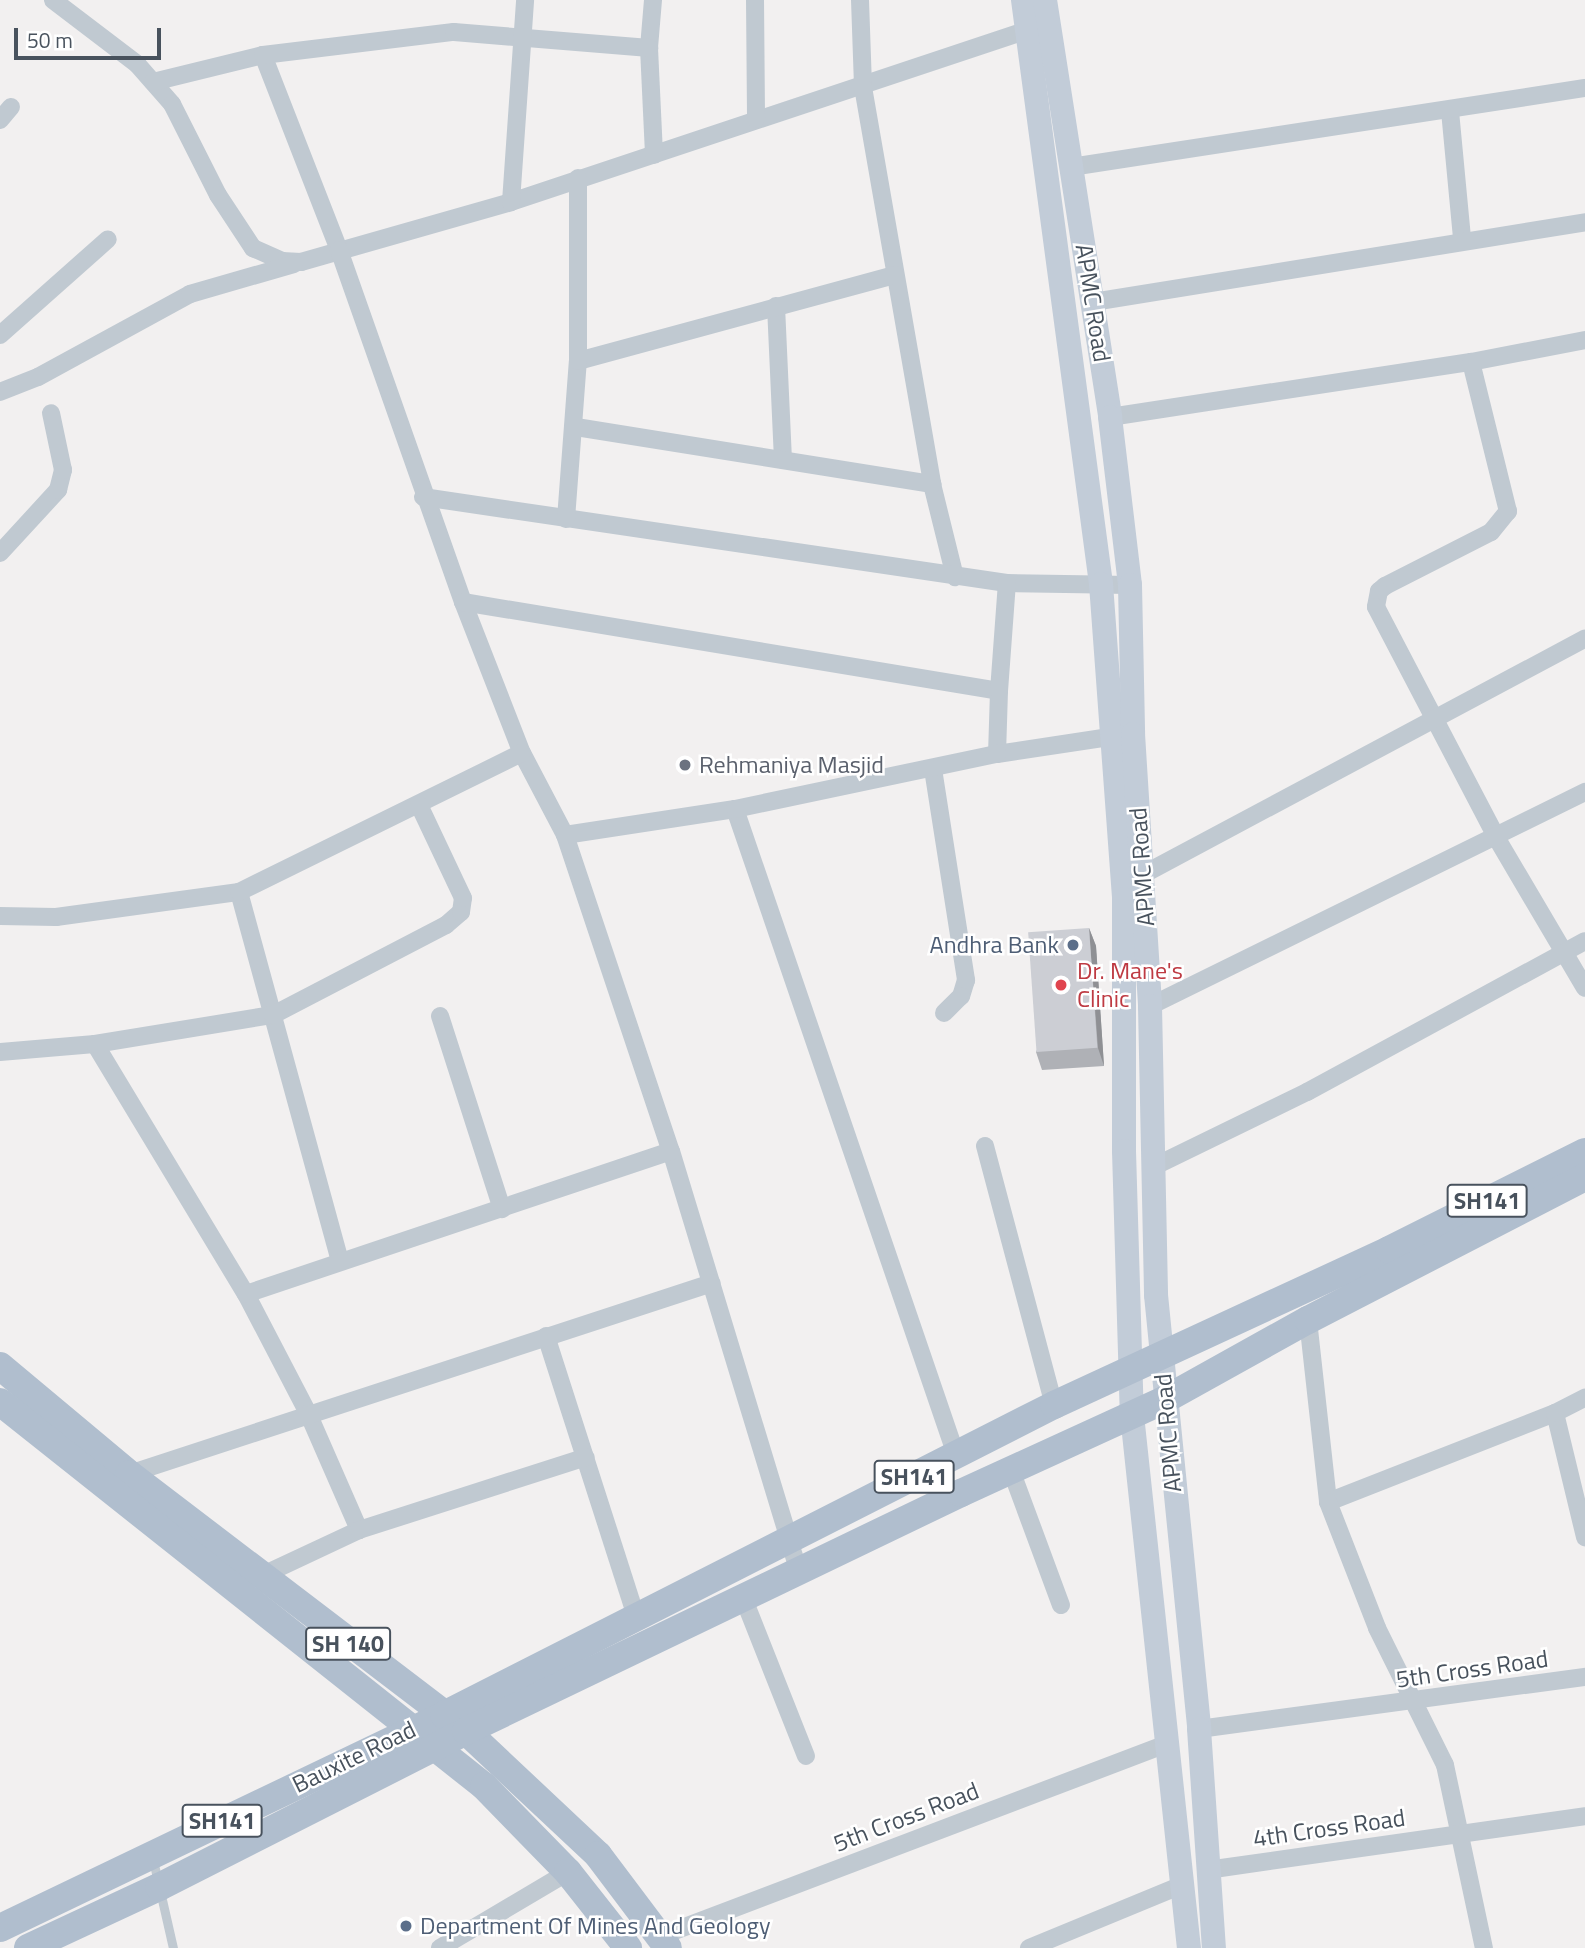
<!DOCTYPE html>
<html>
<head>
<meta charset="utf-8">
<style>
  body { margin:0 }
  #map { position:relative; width:1585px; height:1948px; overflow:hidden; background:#f2f0f0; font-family:"Titillium Web",sans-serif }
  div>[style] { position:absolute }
  .lane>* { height:9px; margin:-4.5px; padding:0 4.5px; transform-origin:4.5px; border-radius:4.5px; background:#c0c9d1 }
  .street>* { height:18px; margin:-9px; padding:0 9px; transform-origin:9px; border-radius:9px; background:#c0c9d1 }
  .secondary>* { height:24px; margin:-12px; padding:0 12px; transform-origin:12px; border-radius:12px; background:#c2ccd8 }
  .primary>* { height:28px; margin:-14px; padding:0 14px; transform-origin:14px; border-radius:14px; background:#b0bece }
  .wall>* { inset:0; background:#afb1b6 }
  .shaded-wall>* { inset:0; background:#8f9094 }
  .building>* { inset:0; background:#ccced4; transform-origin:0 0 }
  .dots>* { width:19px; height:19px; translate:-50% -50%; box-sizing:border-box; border:4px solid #fff; border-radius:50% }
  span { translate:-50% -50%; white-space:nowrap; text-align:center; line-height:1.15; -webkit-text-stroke:5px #fff; paint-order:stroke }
  .shield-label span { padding:2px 5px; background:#fff; border:2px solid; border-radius:5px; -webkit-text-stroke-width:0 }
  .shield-label { font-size:23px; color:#48525d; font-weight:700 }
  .street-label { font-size:24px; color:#48525d }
  .worship-label { font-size:24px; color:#5b616d }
  .left { translate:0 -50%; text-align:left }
  .service-label { font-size:24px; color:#4e5e75 }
  .right { translate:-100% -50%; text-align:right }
  .health-label { font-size:24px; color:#be3a42 }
  .scale { position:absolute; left:14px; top:28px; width:147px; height:32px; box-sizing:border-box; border:4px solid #48525d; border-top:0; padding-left:9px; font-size:21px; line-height:24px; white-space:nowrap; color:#48525d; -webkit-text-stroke:5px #fff; paint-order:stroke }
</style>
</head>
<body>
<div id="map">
  <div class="lane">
    <i style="left:153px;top:1860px;width:90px;rotate:77.2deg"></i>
  </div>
  <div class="street">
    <i style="left:53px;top:0;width:106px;rotate:37.3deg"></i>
    <i style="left:137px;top:64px;width:53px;rotate:48.8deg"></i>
    <i style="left:172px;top:104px;width:102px;rotate:63.2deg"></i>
    <i style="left:218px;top:195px;width:64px;rotate:56.6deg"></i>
    <i style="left:253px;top:248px;width:32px;rotate:24deg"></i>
    <i style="left:282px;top:261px;width:19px;rotate:3deg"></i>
    <i style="left:301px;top:262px;width:218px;rotate:-15.9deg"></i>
    <i style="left:511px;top:202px;width:554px;rotate:-18.4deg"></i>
    <i style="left:653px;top:0;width:48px;rotate:94.8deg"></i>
    <i style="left:649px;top:48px;width:107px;rotate:87.3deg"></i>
    <i style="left:755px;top:0;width:119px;rotate:89.5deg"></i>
    <i style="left:860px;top:0;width:87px;rotate:88deg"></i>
    <i style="left:863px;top:87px;width:403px;rotate:80.1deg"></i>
    <i style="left:932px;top:484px;width:96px;rotate:76.1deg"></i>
    <i style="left:263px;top:55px;width:209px;rotate:68.7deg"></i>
    <i style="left:339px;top:250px;width:373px;rotate:70.6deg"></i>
    <i style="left:463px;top:602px;width:162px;rotate:68.7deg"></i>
    <i style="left:522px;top:753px;width:93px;rotate:62.3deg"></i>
    <i style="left:565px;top:835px;width:333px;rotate:71.5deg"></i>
    <i style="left:671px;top:1151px;width:439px;rotate:73.1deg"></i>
    <i style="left:153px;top:82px;width:113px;rotate:-13.8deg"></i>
    <i style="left:263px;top:55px;width:192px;rotate:-6.9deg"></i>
    <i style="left:454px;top:32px;width:196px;rotate:4.7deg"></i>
    <i style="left:1450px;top:111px;width:129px;rotate:84.6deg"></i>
    <i style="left:0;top:120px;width:17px;rotate:-50deg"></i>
    <i style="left:1071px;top:167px;width:520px;rotate:-8.74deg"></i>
    <i style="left:511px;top:202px;width:202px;rotate:-86deg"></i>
    <i style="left:1093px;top:302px;width:498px;rotate:-9.2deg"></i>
    <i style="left:776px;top:306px;width:154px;rotate:87.4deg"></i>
    <i style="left:0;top:335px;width:144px;rotate:-41.6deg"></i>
    <i style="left:578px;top:361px;width:328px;rotate:-15.2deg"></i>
    <i style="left:1471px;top:362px;width:154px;rotate:76.1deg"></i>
    <i style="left:1508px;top:511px;width:27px;rotate:129deg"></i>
    <i style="left:1491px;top:532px;width:119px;rotate:153deg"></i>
    <i style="left:1385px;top:586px;width:8px;rotate:140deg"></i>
    <i style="left:1379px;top:591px;width:16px;rotate:101deg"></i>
    <i style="left:1376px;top:607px;width:259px;rotate:62.4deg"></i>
    <i style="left:1496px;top:837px;width:175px;rotate:59.5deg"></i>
    <i style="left:0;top:392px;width:41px;rotate:-21.5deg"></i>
    <i style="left:38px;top:377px;width:173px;rotate:-28.6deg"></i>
    <i style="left:190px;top:294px;width:108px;rotate:-16.1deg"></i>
    <i style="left:1110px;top:417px;width:365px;rotate:-8.7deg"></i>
    <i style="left:1471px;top:362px;width:116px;rotate:-10.9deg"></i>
    <i style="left:576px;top:427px;width:361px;rotate:9.1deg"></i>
    <i style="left:423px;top:497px;width:590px;rotate:8.38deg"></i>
    <i style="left:1007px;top:583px;width:123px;rotate:0.9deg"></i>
    <i style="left:566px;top:519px;width:158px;rotate:-85.7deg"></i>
    <i style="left:578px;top:361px;width:183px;rotate:-90deg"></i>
    <i style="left:0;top:553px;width:86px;rotate:-47.4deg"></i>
    <i style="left:58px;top:490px;width:21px;rotate:-76deg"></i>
    <i style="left:63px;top:470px;width:58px;rotate:-101.9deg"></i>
    <i style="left:463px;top:602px;width:543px;rotate:9.43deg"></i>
    <i style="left:999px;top:691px;width:63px;rotate:91.8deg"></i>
    <i style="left:997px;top:754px;width:127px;rotate:-8.6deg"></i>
    <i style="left:999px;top:691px;width:108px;rotate:-85.8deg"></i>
    <i style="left:933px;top:769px;width:214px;rotate:81.1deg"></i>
    <i style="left:966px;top:980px;width:17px;rotate:107deg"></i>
    <i style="left:961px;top:996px;width:24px;rotate:135deg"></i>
    <i style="left:735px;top:809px;width:683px;rotate:71.11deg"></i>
    <i style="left:565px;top:835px;width:172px;rotate:-8.7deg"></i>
    <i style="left:735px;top:809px;width:268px;rotate:-11.9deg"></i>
    <i style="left:1144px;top:874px;width:500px;rotate:-28.1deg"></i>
    <i style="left:239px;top:892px;width:383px;rotate:74.7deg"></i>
    <i style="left:0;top:916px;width:56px;rotate:1deg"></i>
    <i style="left:56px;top:917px;width:185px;rotate:-7.8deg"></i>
    <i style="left:239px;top:892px;width:315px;rotate:-26.2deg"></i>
    <i style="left:1150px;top:1006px;width:485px;rotate:-26.2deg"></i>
    <i style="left:440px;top:1016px;width:203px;rotate:72.2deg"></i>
    <i style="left:95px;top:1044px;width:292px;rotate:58.9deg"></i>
    <i style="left:246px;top:1294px;width:134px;rotate:62.5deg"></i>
    <i style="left:308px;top:1413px;width:128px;rotate:66.4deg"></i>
    <i style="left:0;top:1052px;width:95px;rotate:-4.8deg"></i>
    <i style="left:95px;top:1044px;width:180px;rotate:-9.3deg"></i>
    <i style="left:273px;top:1015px;width:195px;rotate:-27.5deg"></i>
    <i style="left:446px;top:925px;width:20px;rotate:-41deg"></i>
    <i style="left:461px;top:912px;width:14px;rotate:-82deg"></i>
    <i style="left:463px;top:898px;width:103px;rotate:-115.3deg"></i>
    <i style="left:985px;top:1146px;width:268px;rotate:75.1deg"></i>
    <i style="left:1151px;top:1168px;width:174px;rotate:-26deg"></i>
    <i style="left:1307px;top:1092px;width:316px;rotate:-28.5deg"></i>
    <i style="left:246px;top:1294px;width:448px;rotate:-18.6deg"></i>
    <i style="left:1308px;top:1320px;width:183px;rotate:83.7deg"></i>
    <i style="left:1328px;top:1502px;width:244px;rotate:-21.4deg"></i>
    <i style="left:1555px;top:1413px;width:128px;rotate:76.4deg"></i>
    <i style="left:546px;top:1336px;width:294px;rotate:72.2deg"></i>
    <i style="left:1555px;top:1413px;width:34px;rotate:-27deg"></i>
    <i style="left:1011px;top:1470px;width:144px;rotate:69.7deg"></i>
    <i style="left:129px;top:1474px;width:613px;rotate:-18.14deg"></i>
    <i style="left:1328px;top:1502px;width:135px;rotate:68.7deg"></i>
    <i style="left:1377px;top:1628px;width:153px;rotate:63.6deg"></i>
    <i style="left:1445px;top:1765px;width:187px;rotate:78deg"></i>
    <i style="left:261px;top:1576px;width:108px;rotate:-25.1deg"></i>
    <i style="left:359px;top:1530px;width:238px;rotate:-17.8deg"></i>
    <i style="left:743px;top:1597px;width:171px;rotate:68.4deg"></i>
    <i style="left:1199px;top:1729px;width:389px;rotate:-7.7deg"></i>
    <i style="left:1207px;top:1870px;width:382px;rotate:-8.1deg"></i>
    <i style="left:661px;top:1936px;width:543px;rotate:-20.8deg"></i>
    <i style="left:440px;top:1948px;width:149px;rotate:-30.7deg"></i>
    <i style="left:1029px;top:1948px;width:168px;rotate:-22.4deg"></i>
  </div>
  <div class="secondary">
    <i style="left:1023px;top:0;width:589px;rotate:82.39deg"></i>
    <i style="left:1101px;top:584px;width:316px;rotate:85.8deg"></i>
    <i style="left:1124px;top:899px;width:252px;rotate:90deg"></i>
    <i style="left:1124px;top:1151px;width:264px;rotate:88.3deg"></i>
    <i style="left:1132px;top:1415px;width:536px;rotate:83.9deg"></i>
    <i style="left:1045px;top:0;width:422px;rotate:81.1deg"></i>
    <i style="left:1110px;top:417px;width:169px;rotate:83.2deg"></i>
    <i style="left:1130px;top:585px;width:149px;rotate:88.8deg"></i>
    <i style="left:1133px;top:734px;width:273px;rotate:86.4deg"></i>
    <i style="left:1150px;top:1006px;width:289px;rotate:88.8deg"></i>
    <i style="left:1156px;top:1295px;width:436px;rotate:84.3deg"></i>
    <i style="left:1199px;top:1729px;width:220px;rotate:86.1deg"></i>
  </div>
  <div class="primary">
    <i style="left:0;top:1366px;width:168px;rotate:39.9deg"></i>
    <i style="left:129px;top:1474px;width:424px;rotate:37.3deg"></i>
    <i style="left:466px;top:1731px;width:181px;rotate:43.2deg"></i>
    <i style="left:598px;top:1855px;width:116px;rotate:53deg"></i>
    <i style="left:0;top:1402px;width:618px;rotate:38.43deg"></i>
    <i style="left:484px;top:1786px;width:120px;rotate:45.7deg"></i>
    <i style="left:568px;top:1872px;width:97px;rotate:51.7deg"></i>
    <i style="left:0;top:1928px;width:492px;rotate:-25.6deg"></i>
    <i style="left:444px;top:1715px;width:684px;rotate:-26.94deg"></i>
    <i style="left:1054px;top:1405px;width:369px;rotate:-24.8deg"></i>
    <i style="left:1389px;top:1250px;width:219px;rotate:-26.6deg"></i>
    <i style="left:28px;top:1948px;width:145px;rotate:-25deg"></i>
    <i style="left:159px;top:1887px;width:344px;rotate:-26.9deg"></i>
    <i style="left:466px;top:1731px;width:549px;rotate:-25.68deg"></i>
    <i style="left:961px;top:1493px;width:223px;rotate:-24.6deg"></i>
    <i style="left:1164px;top:1400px;width:165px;rotate:-29.1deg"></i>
    <i style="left:1308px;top:1320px;width:312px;rotate:-27.3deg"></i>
  </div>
  <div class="wall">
    <i style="clip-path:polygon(1089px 928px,1096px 946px,1104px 1066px,1042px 1070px,1036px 1052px)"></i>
  </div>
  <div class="shaded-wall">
    <i style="clip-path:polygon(1089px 928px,1096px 946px,1104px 1066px,1098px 1048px)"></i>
  </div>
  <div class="building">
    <i style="left:1089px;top:928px;width:120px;height:61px;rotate:86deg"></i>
  </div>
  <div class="dots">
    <i style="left:685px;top:765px;background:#6b7280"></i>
    <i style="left:1073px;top:945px;background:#5c6f8a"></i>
    <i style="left:1061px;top:985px;background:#e0444e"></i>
    <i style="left:406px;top:1926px;background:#5c6f8a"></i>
  </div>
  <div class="shield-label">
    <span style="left:1487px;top:1201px">SH141</span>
    <span style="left:914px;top:1477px">SH141</span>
    <span style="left:348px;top:1644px">SH 140</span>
    <span style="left:222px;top:1821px">SH141</span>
  </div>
  <div class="street-label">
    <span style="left:1093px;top:303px;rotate:81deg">APMC Road</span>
    <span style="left:1142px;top:867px;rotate:-94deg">APMC Road</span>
    <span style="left:1168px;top:1433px;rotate:-95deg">APMC Road</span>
    <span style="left:1472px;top:1669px;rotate:-8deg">5th Cross Road</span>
    <span style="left:354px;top:1757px;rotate:-26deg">Bauxite Road</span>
    <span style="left:906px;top:1817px;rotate:-21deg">5th Cross Road</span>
    <span style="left:1329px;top:1828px;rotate:-8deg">4th Cross Road</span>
  </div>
  <div class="worship-label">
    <span class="left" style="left:699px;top:765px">Rehmaniya Masjid</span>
  </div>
  <div class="service-label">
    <span class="right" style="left:1059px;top:945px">Andhra Bank</span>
    <span class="left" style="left:420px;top:1926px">Department Of Mines And Geology</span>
  </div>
  <div class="health-label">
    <span class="left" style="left:1077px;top:985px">Dr. Mane's<br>Clinic</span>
  </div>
  <div class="scale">50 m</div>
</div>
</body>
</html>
